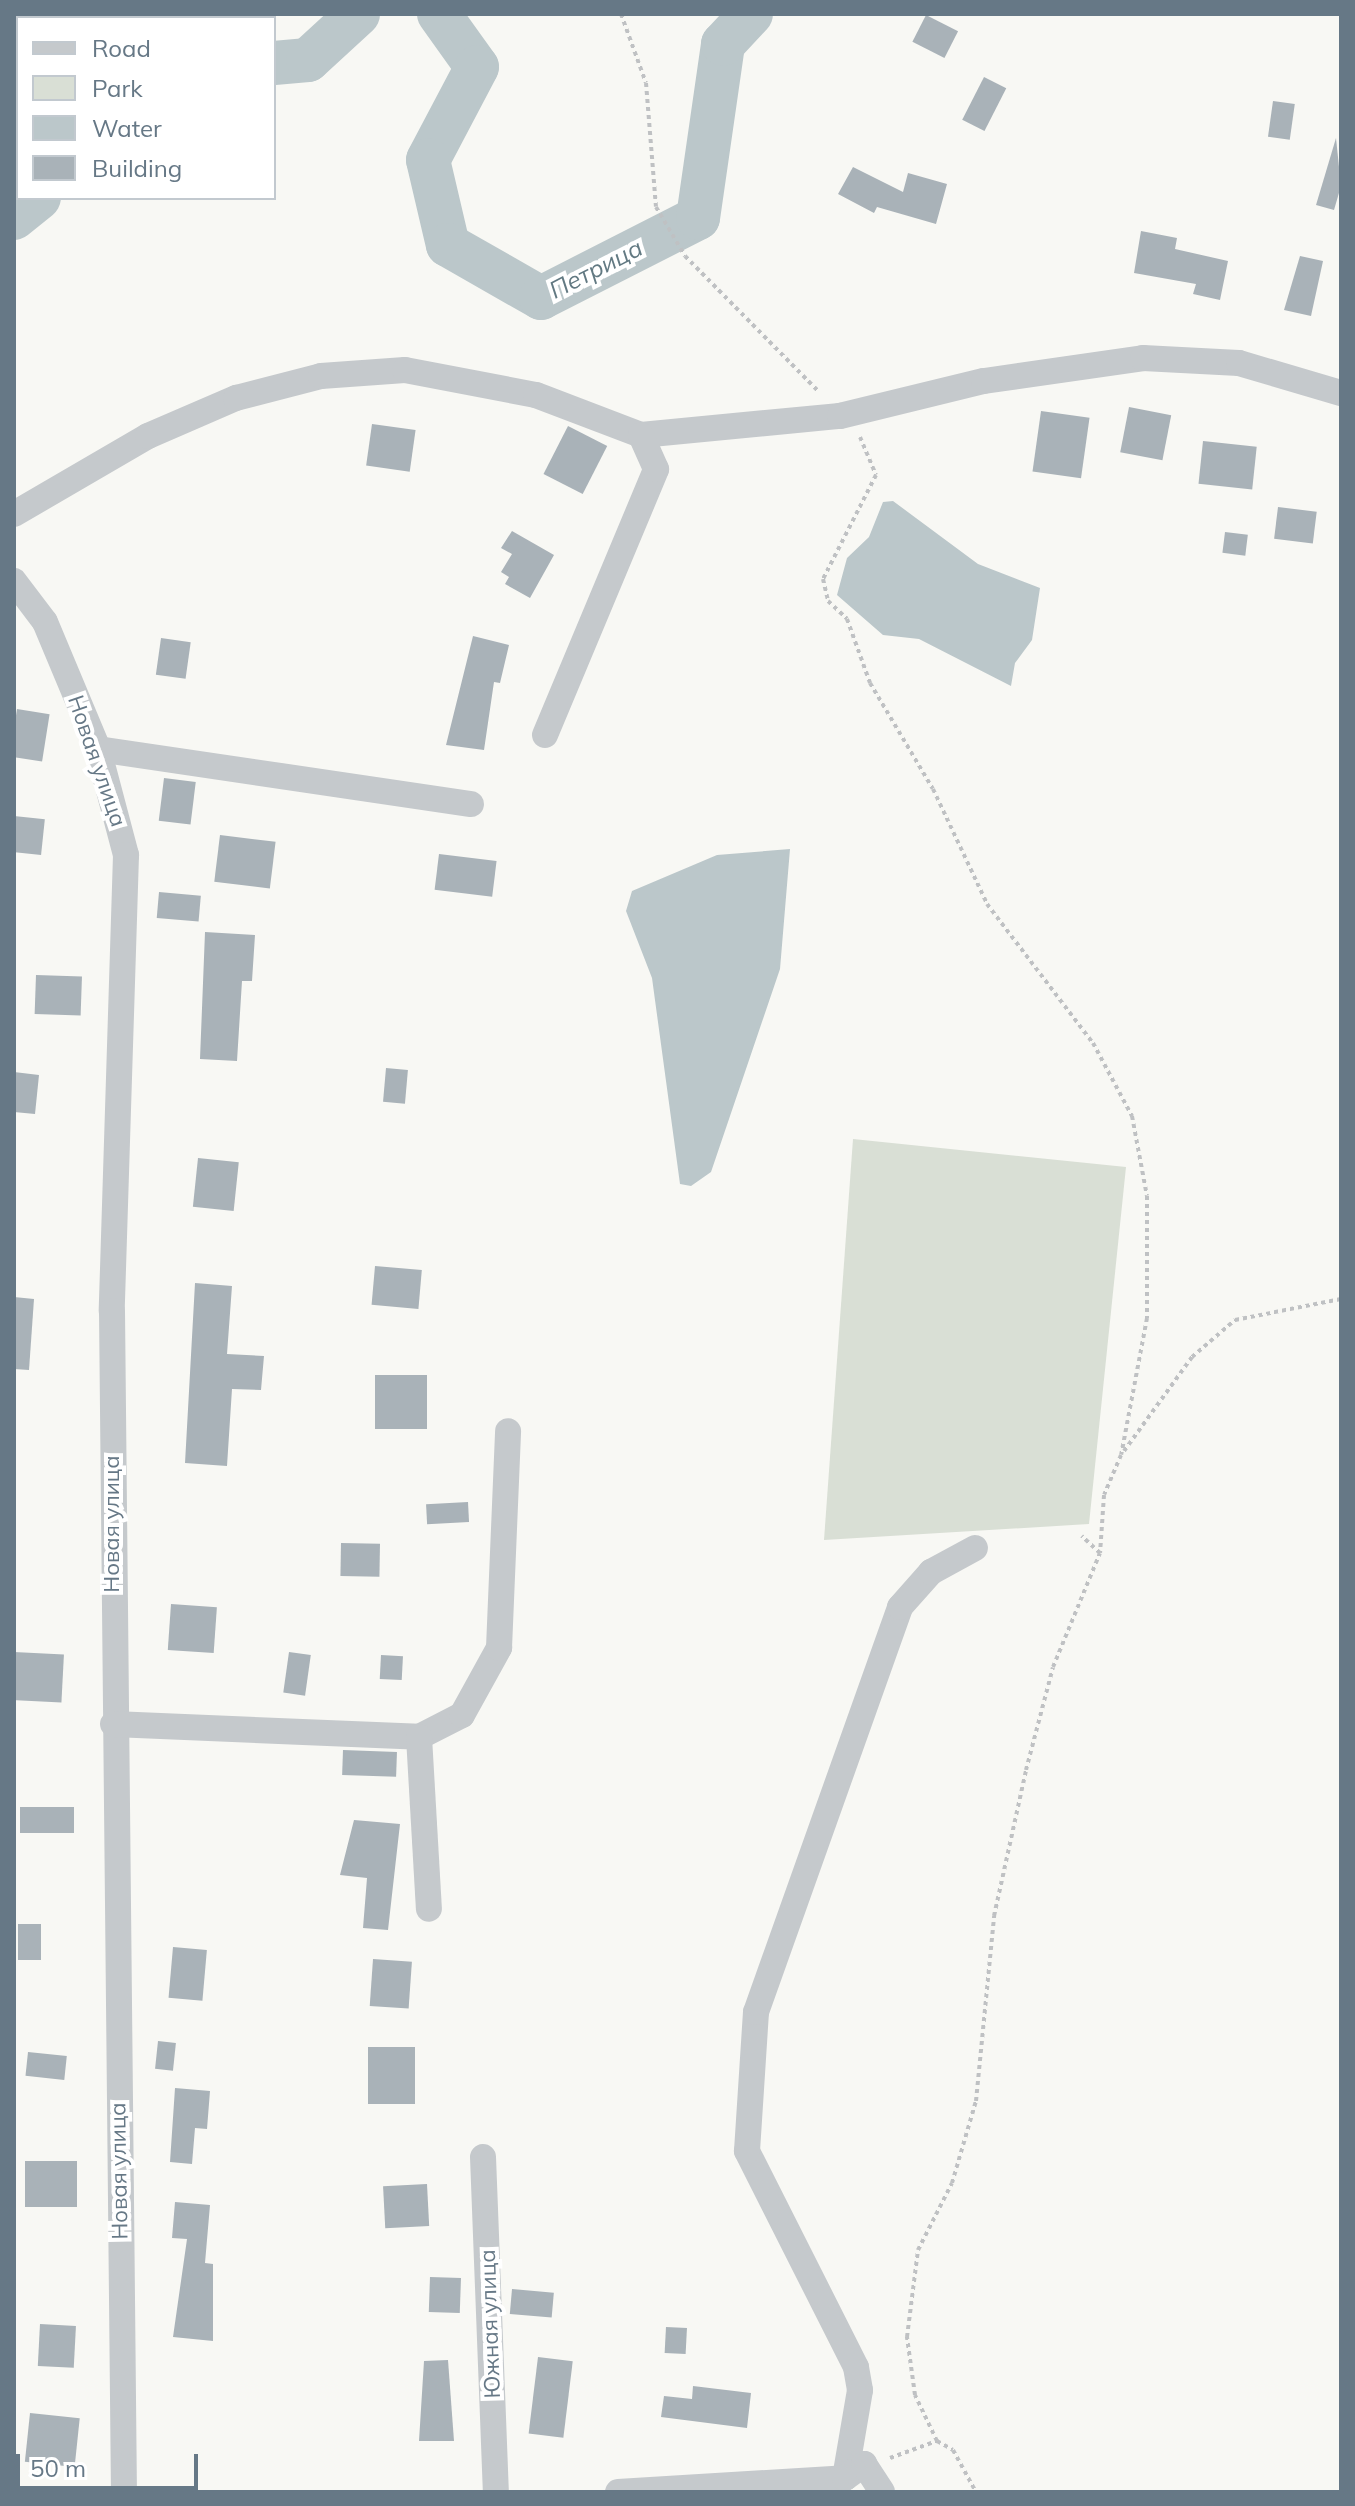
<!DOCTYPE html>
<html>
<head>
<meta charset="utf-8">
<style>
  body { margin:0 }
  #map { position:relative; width:1355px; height:2506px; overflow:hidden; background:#f8f8f4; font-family:Mulish,sans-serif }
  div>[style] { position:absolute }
  .green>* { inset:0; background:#d9dfd5 }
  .water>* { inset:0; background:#bbc7ca }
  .river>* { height:44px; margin:-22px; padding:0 22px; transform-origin:22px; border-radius:22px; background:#bbc7ca }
  .building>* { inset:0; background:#a9b2b8; transform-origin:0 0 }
  .path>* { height:4px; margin-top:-2px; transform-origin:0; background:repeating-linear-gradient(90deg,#bfc1c3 0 4px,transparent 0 8px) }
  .minor>* { height:26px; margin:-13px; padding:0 13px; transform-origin:13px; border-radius:13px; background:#c5c9cc }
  span { translate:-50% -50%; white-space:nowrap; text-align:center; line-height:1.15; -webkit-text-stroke:8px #fff; paint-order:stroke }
  .street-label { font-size:22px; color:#667886 }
  .water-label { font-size:24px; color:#627982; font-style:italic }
  .frame { position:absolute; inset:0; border:16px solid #667886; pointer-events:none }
  .legend { position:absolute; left:16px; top:16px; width:260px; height:184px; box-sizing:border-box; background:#fff; border:2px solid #c2c9cf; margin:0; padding:10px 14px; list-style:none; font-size:24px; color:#667886 }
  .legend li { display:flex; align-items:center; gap:16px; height:40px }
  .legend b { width:40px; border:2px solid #c2c9cf }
  .scale { position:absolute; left:16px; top:2454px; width:182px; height:36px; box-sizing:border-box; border:4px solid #667886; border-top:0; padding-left:10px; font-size:24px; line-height:28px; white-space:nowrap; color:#667886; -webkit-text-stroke:6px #fff; paint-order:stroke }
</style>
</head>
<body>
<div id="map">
  <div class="green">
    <i style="clip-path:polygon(853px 1139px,1126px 1167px,1089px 1524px,824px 1540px)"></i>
  </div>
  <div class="water">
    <i style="clip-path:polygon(893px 501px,978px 564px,1040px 588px,1032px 640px,1015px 663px,1011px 686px,919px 639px,883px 635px,837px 595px,847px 558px,869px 537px,883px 502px)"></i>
    <i style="clip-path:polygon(790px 849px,780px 969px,711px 1172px,691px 1186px,680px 1184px,652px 978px,626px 911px,632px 891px,717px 855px)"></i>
  </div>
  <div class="river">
    <i style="left:439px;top:14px;width:65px;rotate:54.4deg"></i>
    <i style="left:477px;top:67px;width:105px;rotate:117.8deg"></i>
    <i style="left:428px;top:160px;width:87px;rotate:76.8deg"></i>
    <i style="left:448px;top:245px;width:107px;rotate:29.7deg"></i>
    <i style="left:541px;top:298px;width:176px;rotate:-27deg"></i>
    <i style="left:698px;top:218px;width:176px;rotate:-81.8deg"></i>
    <i style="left:723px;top:44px;width:41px;rotate:-47deg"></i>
    <i style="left:274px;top:63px;width:34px;rotate:-5deg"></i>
    <i style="left:308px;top:60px;width:68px;rotate:-42.6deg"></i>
    <i style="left:14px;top:218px;width:32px;rotate:-39deg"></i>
  </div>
  <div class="building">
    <i style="left:926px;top:15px;width:36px;height:30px;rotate:27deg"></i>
    <i style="left:984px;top:77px;width:25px;height:48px;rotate:27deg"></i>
    <i style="left:1273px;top:101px;width:22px;height:36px;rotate:8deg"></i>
    <i style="clip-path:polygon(1336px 138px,1341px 186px,1334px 210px,1316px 205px)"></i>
    <i style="clip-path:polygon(853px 167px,903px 192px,908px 173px,947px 184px,936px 224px,877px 207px,874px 213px,838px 194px)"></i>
    <i style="clip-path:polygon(1141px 231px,1177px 238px,1175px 249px,1228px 261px,1220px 300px,1193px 294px,1196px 284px,1134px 273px)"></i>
    <i style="clip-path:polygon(1300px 256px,1323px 261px,1311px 316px,1284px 310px)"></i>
    <i style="left:1129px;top:407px;width:43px;height:46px;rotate:11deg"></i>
    <i style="left:1041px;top:411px;width:49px;height:61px;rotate:8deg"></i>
    <i style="left:372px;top:424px;width:44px;height:42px;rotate:8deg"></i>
    <i style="left:568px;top:426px;width:44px;height:54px;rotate:27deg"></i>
    <i style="left:1203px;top:441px;width:54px;height:43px;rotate:6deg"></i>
    <i style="left:1278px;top:507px;width:39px;height:32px;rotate:7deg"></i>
    <i style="clip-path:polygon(512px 531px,554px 555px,530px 598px,505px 584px,509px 577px,501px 572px,512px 554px,501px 548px)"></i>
    <i style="left:1225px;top:532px;width:23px;height:21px;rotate:7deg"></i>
    <i style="clip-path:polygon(473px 636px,509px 645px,500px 683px,494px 682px,484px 750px,446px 745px)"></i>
    <i style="left:161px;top:638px;width:30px;height:37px;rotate:8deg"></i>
    <i style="left:17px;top:709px;width:33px;height:48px;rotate:9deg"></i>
    <i style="left:164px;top:778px;width:32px;height:43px;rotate:7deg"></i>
    <i style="left:14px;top:816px;width:31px;height:36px;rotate:6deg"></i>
    <i style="left:220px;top:835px;width:56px;height:47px;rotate:7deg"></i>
    <i style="left:439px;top:854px;width:58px;height:36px;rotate:7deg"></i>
    <i style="left:159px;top:892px;width:42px;height:26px;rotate:5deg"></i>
    <i style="clip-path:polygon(205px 932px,255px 935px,252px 981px,242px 981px,237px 1061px,200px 1059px)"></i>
    <i style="left:36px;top:975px;width:46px;height:39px;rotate:2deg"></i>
    <i style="left:386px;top:1068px;width:22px;height:34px;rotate:5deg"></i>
    <i style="clip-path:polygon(14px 1072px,39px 1075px,35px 1114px,14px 1112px)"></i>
    <i style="left:198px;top:1158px;width:41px;height:49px;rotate:6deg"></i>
    <i style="left:375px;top:1266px;width:47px;height:39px;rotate:5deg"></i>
    <i style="clip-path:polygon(195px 1283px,232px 1286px,227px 1354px,264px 1356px,261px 1390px,232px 1389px,227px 1466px,185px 1463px)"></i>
    <i style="clip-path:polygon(14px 1297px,34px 1299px,29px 1370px,14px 1369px)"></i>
    <i style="left:375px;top:1375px;width:52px;height:54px"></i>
    <i style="left:468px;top:1502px;width:20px;height:42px;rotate:87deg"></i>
    <i style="left:341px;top:1543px;width:39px;height:33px;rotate:1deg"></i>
    <i style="left:171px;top:1604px;width:46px;height:46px;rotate:4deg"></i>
    <i style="left:14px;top:1652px;width:50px;height:48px;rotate:3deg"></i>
    <i style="left:289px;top:1652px;width:22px;height:41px;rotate:8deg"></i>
    <i style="left:381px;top:1655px;width:22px;height:24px;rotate:3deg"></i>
    <i style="left:343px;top:1750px;width:54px;height:25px;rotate:2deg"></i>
    <i style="left:20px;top:1807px;width:54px;height:26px"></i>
    <i style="clip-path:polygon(354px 1820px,400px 1824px,388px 1930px,363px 1928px,367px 1878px,340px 1875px)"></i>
    <i style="left:18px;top:1924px;width:23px;height:36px"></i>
    <i style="left:173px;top:1947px;width:34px;height:51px;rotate:5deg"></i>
    <i style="left:373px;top:1959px;width:39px;height:47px;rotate:4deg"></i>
    <i style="left:158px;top:2041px;width:18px;height:28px;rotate:6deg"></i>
    <i style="left:368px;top:2047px;width:47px;height:57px"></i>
    <i style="left:28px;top:2052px;width:39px;height:24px;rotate:6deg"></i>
    <i style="clip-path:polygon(175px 2088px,210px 2091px,207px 2129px,195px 2128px,192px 2164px,170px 2162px)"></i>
    <i style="left:25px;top:2161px;width:52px;height:46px"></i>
    <i style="left:427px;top:2184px;width:42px;height:44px;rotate:87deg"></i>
    <i style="clip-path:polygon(175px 2202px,210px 2205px,205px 2263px,213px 2264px,213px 2341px,173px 2337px,187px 2239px,172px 2238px)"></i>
    <i style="left:430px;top:2277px;width:31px;height:35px;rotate:2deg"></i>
    <i style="left:512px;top:2289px;width:42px;height:25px;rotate:5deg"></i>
    <i style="left:40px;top:2324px;width:36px;height:42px;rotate:3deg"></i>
    <i style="left:666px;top:2327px;width:21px;height:26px;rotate:3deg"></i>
    <i style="left:538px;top:2357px;width:35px;height:77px;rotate:7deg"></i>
    <i style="clip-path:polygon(448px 2360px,454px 2441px,419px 2441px,424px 2361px)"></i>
    <i style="clip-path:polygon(693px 2386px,751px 2393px,747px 2428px,661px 2417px,664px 2396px,692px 2399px)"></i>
    <i style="left:30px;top:2413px;width:50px;height:49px;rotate:6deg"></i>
  </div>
  <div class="path">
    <i style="left:621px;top:14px;width:73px;rotate:70.1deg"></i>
    <i style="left:646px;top:83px;width:124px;rotate:85.4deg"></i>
    <i style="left:656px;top:207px;width:57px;rotate:59.4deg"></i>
    <i style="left:685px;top:256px;width:191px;rotate:45.4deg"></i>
    <i style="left:860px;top:437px;width:41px;rotate:67.2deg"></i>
    <i style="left:876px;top:475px;width:117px;rotate:117deg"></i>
    <i style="left:823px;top:579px;width:23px;rotate:77deg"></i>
    <i style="left:828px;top:601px;width:26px;rotate:43deg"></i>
    <i style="left:847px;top:619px;width:68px;rotate:70.2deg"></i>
    <i style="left:870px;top:683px;width:123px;rotate:59.3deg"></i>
    <i style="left:933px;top:789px;width:127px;rotate:64.8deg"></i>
    <i style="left:987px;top:904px;width:175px;rotate:52.7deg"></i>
    <i style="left:1093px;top:1043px;width:83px;rotate:61.9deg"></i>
    <i style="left:1132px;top:1116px;width:81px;rotate:79.4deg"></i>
    <i style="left:1147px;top:1196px;width:122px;rotate:90deg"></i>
    <i style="left:1147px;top:1318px;width:139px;rotate:100.7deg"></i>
    <i style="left:1121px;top:1455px;width:43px;rotate:113deg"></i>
    <i style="left:1104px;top:1495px;width:58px;rotate:93.9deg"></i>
    <i style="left:1124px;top:1451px;width:116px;rotate:-54.1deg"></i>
    <i style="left:1192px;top:1357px;width:57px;rotate:-40.7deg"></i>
    <i style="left:1235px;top:1320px;width:108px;rotate:-11.2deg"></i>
    <i style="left:937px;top:2441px;width:51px;rotate:-115.6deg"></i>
    <i style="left:915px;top:2395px;width:59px;rotate:-97.9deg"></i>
    <i style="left:907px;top:2337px;width:88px;rotate:-82.8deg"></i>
    <i style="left:918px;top:2250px;width:75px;rotate:-63.1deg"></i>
    <i style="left:952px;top:2183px;width:85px;rotate:-73.7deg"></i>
    <i style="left:976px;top:2101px;width:186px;rotate:-84.4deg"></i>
    <i style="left:994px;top:1916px;width:149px;rotate:-77.6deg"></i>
    <i style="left:1026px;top:1770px;width:106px;rotate:-75.3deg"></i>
    <i style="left:1053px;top:1667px;width:123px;rotate:-67.6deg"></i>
    <i style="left:1100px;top:1553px;width:25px;rotate:-137deg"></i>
    <i style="left:890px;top:2458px;width:50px;rotate:-19.9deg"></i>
    <i style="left:937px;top:2441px;width:18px;rotate:29deg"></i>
    <i style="left:953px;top:2450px;width:48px;rotate:61.3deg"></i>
  </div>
  <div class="minor">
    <i style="left:14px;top:514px;width:155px;rotate:-30.2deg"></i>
    <i style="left:148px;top:436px;width:96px;rotate:-23.4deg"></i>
    <i style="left:236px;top:398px;width:88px;rotate:-14.5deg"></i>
    <i style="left:321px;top:376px;width:84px;rotate:-4.1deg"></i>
    <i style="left:405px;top:370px;width:133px;rotate:10.8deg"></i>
    <i style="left:536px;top:395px;width:112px;rotate:20.9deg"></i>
    <i style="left:641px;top:435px;width:200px;rotate:-5.5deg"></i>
    <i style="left:840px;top:416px;width:148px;rotate:-13.7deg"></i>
    <i style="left:984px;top:381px;width:161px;rotate:-8.2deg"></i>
    <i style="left:1143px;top:358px;width:96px;rotate:3deg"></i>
    <i style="left:1239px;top:363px;width:106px;rotate:16.4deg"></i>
    <i style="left:14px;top:581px;width:51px;rotate:52.9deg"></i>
    <i style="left:45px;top:622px;width:138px;rotate:67.3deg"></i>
    <i style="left:98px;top:749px;width:110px;rotate:75.2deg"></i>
    <i style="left:126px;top:855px;width:456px;rotate:91.8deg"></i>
    <i style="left:112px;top:1311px;width:1181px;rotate:89.42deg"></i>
    <i style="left:545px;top:735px;width:288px;rotate:-67.3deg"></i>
    <i style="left:656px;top:469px;width:37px;rotate:-114deg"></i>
    <i style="left:98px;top:749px;width:377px;rotate:8.4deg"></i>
    <i style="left:113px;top:1724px;width:306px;rotate:2.4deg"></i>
    <i style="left:419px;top:1737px;width:48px;rotate:-27.1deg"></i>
    <i style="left:462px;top:1715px;width:77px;rotate:-61.1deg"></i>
    <i style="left:499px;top:1648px;width:217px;rotate:-87.6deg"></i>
    <i style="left:419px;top:1737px;width:172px;rotate:86.7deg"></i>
    <i style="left:483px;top:2157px;width:335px;rotate:87.8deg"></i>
    <i style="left:845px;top:2478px;width:89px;rotate:-80.3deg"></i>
    <i style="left:860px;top:2390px;width:23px;rotate:-100deg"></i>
    <i style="left:856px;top:2367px;width:242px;rotate:-116.8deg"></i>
    <i style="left:747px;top:2151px;width:139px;rotate:-86.3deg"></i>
    <i style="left:756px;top:2012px;width:430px;rotate:-70.4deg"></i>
    <i style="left:900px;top:1607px;width:47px;rotate:-48.5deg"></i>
    <i style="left:931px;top:1572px;width:50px;rotate:-28.6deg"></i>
    <i style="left:618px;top:2492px;width:227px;rotate:-3.5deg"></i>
    <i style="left:845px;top:2478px;width:24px;rotate:-36deg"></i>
    <i style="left:864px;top:2464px;width:33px;rotate:57deg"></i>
  </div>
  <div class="street-label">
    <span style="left:97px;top:761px;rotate:71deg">Новая улица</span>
    <span style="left:112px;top:1524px;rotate:-90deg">Новая улица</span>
    <span style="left:119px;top:2171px;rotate:-91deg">Новая улица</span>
    <span style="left:490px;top:2324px;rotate:-92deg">Южная улица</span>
  </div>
  <div class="water-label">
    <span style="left:596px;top:269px;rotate:-27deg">Петрица</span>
  </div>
  <div class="frame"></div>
  <ul class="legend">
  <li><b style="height:10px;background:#c5c9cc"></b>Road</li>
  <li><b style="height:22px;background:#d9dfd5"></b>Park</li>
  <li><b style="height:22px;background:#bbc7ca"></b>Water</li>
  <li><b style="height:22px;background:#a9b2b8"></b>Building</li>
  </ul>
  <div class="scale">50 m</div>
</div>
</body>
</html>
